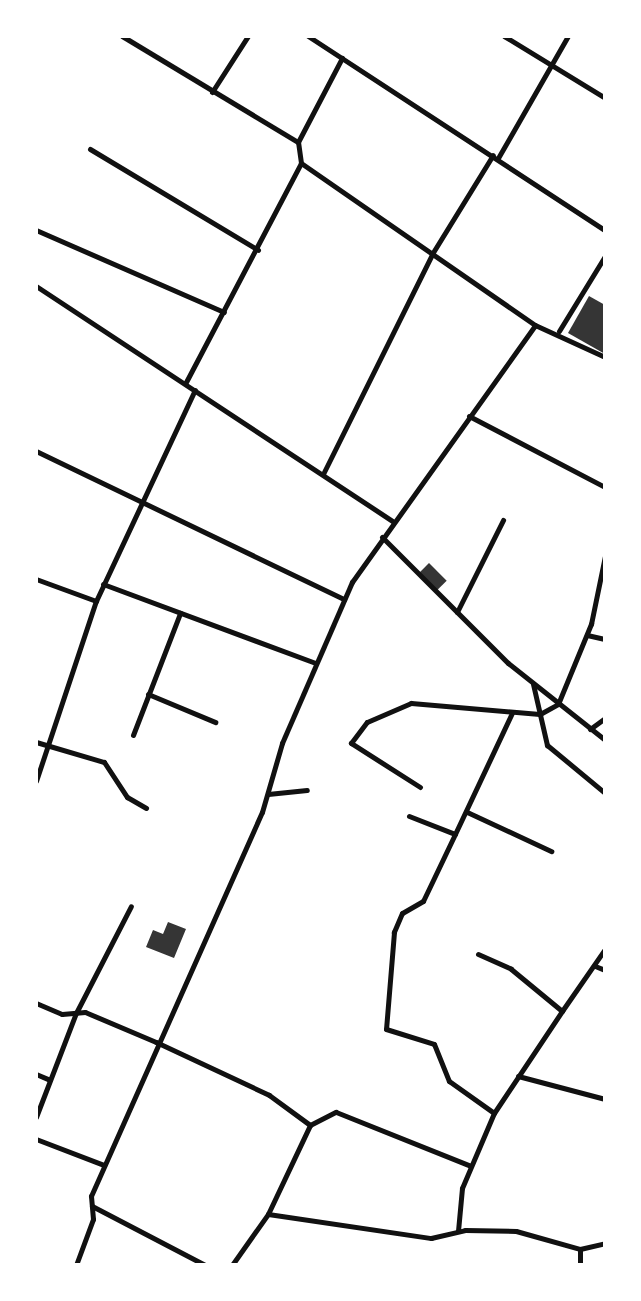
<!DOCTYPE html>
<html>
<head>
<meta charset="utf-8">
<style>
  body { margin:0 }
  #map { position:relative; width:641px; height:1301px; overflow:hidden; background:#fff; font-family:"Sofia Sans Condensed",sans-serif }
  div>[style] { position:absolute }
  .building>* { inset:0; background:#353535; transform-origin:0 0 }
  .minor>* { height:5px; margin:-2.5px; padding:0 2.5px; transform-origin:2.5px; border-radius:2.5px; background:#111 }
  span { translate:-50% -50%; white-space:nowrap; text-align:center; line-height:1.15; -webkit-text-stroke:8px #fff; paint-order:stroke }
  .frame { position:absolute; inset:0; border:38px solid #fff; pointer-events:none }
</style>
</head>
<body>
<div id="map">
  <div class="building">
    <i style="clip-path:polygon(589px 296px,605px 305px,605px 354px,568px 333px)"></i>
    <i style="left:429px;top:563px;width:25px;height:14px;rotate:45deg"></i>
    <i style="clip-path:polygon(168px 922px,186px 929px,174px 958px,146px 947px,153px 930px,163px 934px)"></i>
  </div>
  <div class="minor">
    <i style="left:122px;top:36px;width:205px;rotate:31.1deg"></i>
    <i style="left:308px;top:36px;width:355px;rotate:33.2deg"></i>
    <i style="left:504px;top:36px;width:119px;rotate:31.5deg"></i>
    <i style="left:212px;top:92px;width:67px;rotate:-57.3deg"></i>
    <i style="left:90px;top:149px;width:196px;rotate:31deg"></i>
    <i style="left:498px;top:158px;width:141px;rotate:-60.2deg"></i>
    <i style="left:301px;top:163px;width:21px;rotate:-98deg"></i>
    <i style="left:298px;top:142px;width:95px;rotate:-62.4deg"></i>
    <i style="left:36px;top:230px;width:205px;rotate:23.6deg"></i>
    <i style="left:36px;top:286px;width:427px;rotate:33.4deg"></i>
    <i style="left:559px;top:331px;width:88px;rotate:-58.5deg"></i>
    <i style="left:186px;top:382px;width:247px;rotate:-62.3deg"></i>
    <i style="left:301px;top:163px;width:285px;rotate:34.7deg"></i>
    <i style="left:535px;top:325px;width:77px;rotate:24.6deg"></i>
    <i style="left:469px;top:416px;width:153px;rotate:27.6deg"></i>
    <i style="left:36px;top:451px;width:342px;rotate:25.7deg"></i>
    <i style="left:323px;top:474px;width:246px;rotate:-63.6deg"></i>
    <i style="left:432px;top:254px;width:116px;rotate:-58.4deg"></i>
    <i style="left:382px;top:537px;width:178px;rotate:45deg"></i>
    <i style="left:508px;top:663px;width:124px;rotate:38.4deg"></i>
    <i style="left:36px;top:579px;width:64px;rotate:20.1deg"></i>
    <i style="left:103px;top:584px;width:226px;rotate:20.4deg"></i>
    <i style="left:457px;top:612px;width:103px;rotate:-63.4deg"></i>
    <i style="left:587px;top:635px;width:18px;rotate:13deg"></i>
    <i style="left:533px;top:684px;width:63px;rotate:77.1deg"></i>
    <i style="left:547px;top:745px;width:75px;rotate:39.6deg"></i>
    <i style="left:148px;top:694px;width:73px;rotate:22.7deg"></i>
    <i style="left:590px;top:729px;width:19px;rotate:-36deg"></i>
    <i style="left:133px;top:735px;width:131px;rotate:-68.9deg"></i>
    <i style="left:36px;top:742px;width:71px;rotate:16.4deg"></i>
    <i style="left:104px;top:762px;width:42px;rotate:56.7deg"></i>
    <i style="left:127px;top:797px;width:22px;rotate:30deg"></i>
    <i style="left:36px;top:781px;width:190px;rotate:-71.6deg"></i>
    <i style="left:96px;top:601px;width:233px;rotate:-64.9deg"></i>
    <i style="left:420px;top:787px;width:82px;rotate:-147.5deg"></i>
    <i style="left:351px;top:743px;width:26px;rotate:-53deg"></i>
    <i style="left:367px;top:722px;width:48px;rotate:-23.4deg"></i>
    <i style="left:411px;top:703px;width:129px;rotate:4.9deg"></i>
    <i style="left:540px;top:714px;width:21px;rotate:-29deg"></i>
    <i style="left:558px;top:704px;width:87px;rotate:-67.6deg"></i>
    <i style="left:591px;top:624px;width:69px;rotate:-78.4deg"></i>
    <i style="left:268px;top:794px;width:39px;rotate:-6deg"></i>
    <i style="left:467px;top:812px;width:93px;rotate:24.9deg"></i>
    <i style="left:409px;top:816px;width:49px;rotate:21.4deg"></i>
    <i style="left:455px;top:834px;width:134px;rotate:-64.8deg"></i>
    <i style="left:455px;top:834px;width:74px;rotate:115.5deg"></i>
    <i style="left:423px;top:901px;width:24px;rotate:150deg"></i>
    <i style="left:402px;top:913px;width:21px;rotate:113deg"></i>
    <i style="left:394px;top:932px;width:97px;rotate:94.7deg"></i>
    <i style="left:386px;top:1029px;width:50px;rotate:17.4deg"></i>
    <i style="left:434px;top:1044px;width:40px;rotate:68deg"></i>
    <i style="left:449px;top:1081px;width:55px;rotate:35.4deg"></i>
    <i style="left:478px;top:954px;width:36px;rotate:24deg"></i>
    <i style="left:511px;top:969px;width:66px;rotate:39.5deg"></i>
    <i style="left:562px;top:1011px;width:75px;rotate:-55.3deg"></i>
    <i style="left:595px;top:966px;width:11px;rotate:22deg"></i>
    <i style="left:36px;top:1003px;width:28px;rotate:23deg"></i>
    <i style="left:62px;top:1014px;width:23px;rotate:-5deg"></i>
    <i style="left:85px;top:1012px;width:77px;rotate:22.9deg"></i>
    <i style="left:156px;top:1042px;width:125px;rotate:25.1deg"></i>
    <i style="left:269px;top:1095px;width:51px;rotate:36.2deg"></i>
    <i style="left:36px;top:1074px;width:15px;rotate:23deg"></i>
    <i style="left:518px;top:1076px;width:90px;rotate:14.8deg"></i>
    <i style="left:36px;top:1117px;width:111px;rotate:-69deg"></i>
    <i style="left:76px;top:1013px;width:120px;rotate:-62.8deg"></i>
    <i style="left:36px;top:1139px;width:73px;rotate:20.9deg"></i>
    <i style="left:92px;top:1206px;width:127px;rotate:27.6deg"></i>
    <i style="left:268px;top:1214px;width:98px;rotate:-64.7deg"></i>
    <i style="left:310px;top:1125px;width:29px;rotate:-27deg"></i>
    <i style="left:336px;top:1112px;width:145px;rotate:21.8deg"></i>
    <i style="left:458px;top:1231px;width:43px;rotate:-84.7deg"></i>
    <i style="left:462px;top:1188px;width:82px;rotate:-66.9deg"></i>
    <i style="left:494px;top:1113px;width:123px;rotate:-56.3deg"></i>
    <i style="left:76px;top:1265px;width:49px;rotate:-69.7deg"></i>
    <i style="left:93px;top:1219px;width:23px;rotate:-95deg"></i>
    <i style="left:91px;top:1196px;width:420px;rotate:-66deg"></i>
    <i style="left:262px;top:812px;width:72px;rotate:-73.8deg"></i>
    <i style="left:282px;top:743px;width:176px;rotate:-66.5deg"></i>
    <i style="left:352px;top:582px;width:315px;rotate:-54.5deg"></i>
    <i style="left:232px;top:1265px;width:62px;rotate:-54.8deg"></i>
    <i style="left:268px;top:1214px;width:165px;rotate:8.4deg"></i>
    <i style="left:431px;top:1238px;width:35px;rotate:-13deg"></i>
    <i style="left:465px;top:1230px;width:51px;rotate:1.1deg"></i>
    <i style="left:516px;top:1231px;width:66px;rotate:15.7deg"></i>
    <i style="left:580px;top:1249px;width:26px;rotate:-13deg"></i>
    <i style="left:580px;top:1265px;width:16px;rotate:-90deg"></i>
  </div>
  <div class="frame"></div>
</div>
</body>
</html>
